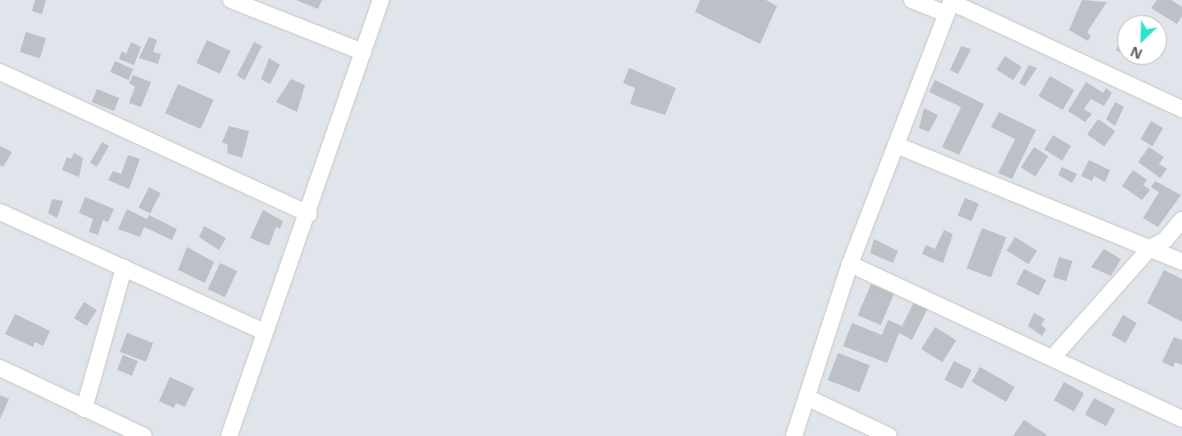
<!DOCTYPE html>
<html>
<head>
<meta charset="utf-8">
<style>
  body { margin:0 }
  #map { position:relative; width:1182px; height:436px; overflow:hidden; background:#dfe5eb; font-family:"Open Sans",sans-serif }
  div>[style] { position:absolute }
  .building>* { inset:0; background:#bbc1c6; transform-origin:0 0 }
  .roads { filter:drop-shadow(0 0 1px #cac6c3) drop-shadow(0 0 1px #cac6c3) }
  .minor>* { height:16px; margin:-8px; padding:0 8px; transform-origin:8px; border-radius:8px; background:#fff }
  span { translate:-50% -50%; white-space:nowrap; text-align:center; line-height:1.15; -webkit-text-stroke:4px #fff; paint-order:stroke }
  .north { position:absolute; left:1117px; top:15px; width:50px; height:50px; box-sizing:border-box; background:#fff; border:1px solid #bfbdbc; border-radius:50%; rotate:204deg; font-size:14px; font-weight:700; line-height:20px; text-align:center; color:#605b58 }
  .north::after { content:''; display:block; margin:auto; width:18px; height:22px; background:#2ce4c7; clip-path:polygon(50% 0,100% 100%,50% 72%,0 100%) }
</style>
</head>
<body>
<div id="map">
  <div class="building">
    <i style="clip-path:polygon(35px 0,46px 0,42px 14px,32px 11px)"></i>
    <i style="clip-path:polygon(296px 0,322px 0,318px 9px)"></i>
    <i style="clip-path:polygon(700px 0,766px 0,777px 6px,760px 44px,695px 12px)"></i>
    <i style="clip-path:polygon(1082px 0,1107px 2px,1087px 32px,1091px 36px,1088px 41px,1069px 30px)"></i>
    <i style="clip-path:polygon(1157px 0,1171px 0,1182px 7px,1182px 16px,1177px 24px,1151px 8px)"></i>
    <i style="left:26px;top:32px;width:21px;height:21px;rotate:17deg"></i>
    <i style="clip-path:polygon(1125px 32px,1127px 55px,1139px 55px,1136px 61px,1116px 50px)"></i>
    <i style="clip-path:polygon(149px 37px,157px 40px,153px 52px,161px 54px,158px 64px,139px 58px)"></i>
    <i style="left:207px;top:40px;width:26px;height:25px;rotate:25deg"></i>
    <i style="clip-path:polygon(131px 42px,141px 47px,134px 65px,119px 59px,122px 51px,126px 54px)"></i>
    <i style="left:254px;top:42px;width:9px;height:38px;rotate:27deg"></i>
    <i style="clip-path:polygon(961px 46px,971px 49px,958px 74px,950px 70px)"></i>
    <i style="left:1005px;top:56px;width:20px;height:16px;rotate:33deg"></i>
    <i style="clip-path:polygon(269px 58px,280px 65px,270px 84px,261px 79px)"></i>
    <i style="left:115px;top:61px;width:20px;height:12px;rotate:24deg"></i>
    <i style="clip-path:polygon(1029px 65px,1037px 68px,1025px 86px,1019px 83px)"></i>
    <i style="clip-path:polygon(629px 68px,676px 88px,665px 115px,630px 104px,635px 88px,623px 83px)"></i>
    <i style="clip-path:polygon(133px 75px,151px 82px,141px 107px,129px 103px,135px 87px,129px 83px)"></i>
    <i style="left:1050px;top:76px;width:28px;height:23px;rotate:30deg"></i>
    <i style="clip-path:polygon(291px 79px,305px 85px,297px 112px,276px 102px)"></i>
    <i style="clip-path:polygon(935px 80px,984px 104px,959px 155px,942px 147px,961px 107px,929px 92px)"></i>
    <i style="clip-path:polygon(1086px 82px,1103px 93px,1106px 88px,1112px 93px,1104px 106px,1091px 99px,1084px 109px,1092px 114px,1085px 122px,1068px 111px)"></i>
    <i style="left:178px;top:84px;width:39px;height:32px;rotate:24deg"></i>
    <i style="left:97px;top:89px;width:24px;height:14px;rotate:22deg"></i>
    <i style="clip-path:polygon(1115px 102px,1124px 107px,1115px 126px,1106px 119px)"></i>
    <i style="clip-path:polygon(924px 108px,938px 115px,929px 132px,919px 128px)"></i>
    <i style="clip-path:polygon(999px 112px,1036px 130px,1012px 179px,998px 173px,1015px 139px,991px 127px)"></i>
    <i style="left:1098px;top:119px;width:21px;height:19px;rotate:35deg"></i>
    <i style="left:1151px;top:121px;width:14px;height:21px;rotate:30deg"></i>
    <i style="clip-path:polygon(229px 126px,249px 131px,242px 158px,227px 153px,228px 145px,222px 142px)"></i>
    <i style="left:1053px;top:135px;width:21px;height:17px;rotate:31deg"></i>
    <i style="left:102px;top:142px;width:8px;height:24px;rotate:30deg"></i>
    <i style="clip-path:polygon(0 146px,12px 152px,3px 167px,0 165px)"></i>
    <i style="left:1034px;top:147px;width:17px;height:24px;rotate:33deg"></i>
    <i style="clip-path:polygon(1149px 147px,1164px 157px,1159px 164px,1167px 169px,1160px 178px,1138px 162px)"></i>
    <i style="clip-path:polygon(74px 153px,83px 158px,79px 177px,62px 170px,67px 157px,71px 159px)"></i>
    <i style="clip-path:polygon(128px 155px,140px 159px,129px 189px,108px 180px,113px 171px,121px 174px)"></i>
    <i style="clip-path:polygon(1089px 160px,1110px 170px,1105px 182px,1094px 176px,1092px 181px,1081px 176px)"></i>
    <i style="clip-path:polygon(1062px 167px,1077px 174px,1072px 183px,1058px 175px)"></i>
    <i style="clip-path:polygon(1133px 170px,1147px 180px,1143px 185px,1150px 190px,1142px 200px,1122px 186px)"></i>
    <i style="clip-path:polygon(1155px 181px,1181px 195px,1158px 227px,1143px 218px,1159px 192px,1151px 187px)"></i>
    <i style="left:149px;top:187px;width:13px;height:23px;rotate:27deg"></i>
    <i style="clip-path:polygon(85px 197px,114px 209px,108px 222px,103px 220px,98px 235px,89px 232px,93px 219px,79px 213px)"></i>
    <i style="left:965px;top:198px;width:15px;height:19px;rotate:23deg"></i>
    <i style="clip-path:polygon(52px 199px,63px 201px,57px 218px,48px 213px)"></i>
    <i style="clip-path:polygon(127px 209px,147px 219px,149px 215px,177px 229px,172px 240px,144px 227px,140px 237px,118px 229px)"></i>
    <i style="clip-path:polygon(263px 210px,283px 221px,280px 229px,276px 227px,269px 246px,250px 238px)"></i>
    <i style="clip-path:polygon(204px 226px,226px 238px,219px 250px,199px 237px)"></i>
    <i style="left:982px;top:228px;width:26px;height:43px;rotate:21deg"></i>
    <i style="clip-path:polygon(944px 230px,953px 234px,943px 263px,922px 254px,926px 245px,935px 249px)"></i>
    <i style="left:1015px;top:237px;width:26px;height:16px;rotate:32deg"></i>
    <i style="clip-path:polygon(874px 239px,898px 251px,893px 263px,870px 253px)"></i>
    <i style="clip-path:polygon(187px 247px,214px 262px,205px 283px,178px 270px)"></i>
    <i style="clip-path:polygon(1104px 249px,1121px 259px,1111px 276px,1091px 267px)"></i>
    <i style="left:1059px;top:257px;width:14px;height:21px;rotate:17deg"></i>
    <i style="left:220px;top:263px;width:19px;height:29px;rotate:25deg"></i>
    <i style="left:1024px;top:269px;width:25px;height:17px;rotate:27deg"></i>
    <i style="clip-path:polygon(1164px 270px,1182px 279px,1182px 322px,1147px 303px)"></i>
    <i style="left:871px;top:284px;width:25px;height:34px;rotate:23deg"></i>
    <i style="left:84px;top:302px;width:15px;height:19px;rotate:32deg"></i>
    <i style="clip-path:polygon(914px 302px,928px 308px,912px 340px,899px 333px,887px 363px,843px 346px,852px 323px,882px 335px,888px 320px,902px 326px)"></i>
    <i style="clip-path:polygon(1034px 313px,1045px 319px,1041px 325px,1046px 329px,1042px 336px,1028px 326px)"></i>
    <i style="clip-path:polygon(15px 314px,50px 331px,43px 346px,35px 342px,33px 347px,5px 334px)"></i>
    <i style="left:1123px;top:315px;width:16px;height:23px;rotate:30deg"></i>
    <i style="left:935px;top:327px;width:25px;height:26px;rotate:32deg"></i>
    <i style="left:127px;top:333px;width:28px;height:20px;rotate:21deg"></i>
    <i style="clip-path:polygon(1174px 337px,1182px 340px,1182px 365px,1175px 362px,1173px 367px,1162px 362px)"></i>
    <i style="left:838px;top:353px;width:34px;height:29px;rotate:21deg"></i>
    <i style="left:123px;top:355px;width:16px;height:16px;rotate:22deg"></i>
    <i style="left:954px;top:361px;width:20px;height:21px;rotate:27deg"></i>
    <i style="left:980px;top:367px;width:40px;height:17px;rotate:30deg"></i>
    <i style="clip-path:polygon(170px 377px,194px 388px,185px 407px,176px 403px,174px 408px,159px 401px)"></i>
    <i style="left:1064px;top:382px;width:23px;height:21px;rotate:29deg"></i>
    <i style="clip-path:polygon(0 395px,9px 399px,0 419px)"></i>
    <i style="left:1094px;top:398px;width:24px;height:19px;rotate:28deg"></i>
    <i style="clip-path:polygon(1024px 420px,1047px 435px,1046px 436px,1013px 436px)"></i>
  </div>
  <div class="roads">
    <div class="minor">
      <i style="left:231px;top:0;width:142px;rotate:21.5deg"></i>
      <i style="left:912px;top:0;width:37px;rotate:22deg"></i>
      <i style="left:951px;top:2px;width:255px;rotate:24.9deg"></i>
      <i style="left:0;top:72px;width:340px;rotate:24.7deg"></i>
      <i style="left:896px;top:145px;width:309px;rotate:22.2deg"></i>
      <i style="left:0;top:212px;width:290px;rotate:24.4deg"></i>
      <i style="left:850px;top:264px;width:366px;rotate:25deg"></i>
      <i style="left:1053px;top:357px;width:146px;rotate:-48.3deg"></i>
      <i style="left:1150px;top:248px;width:17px;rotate:-28deg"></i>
      <i style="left:1165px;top:240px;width:26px;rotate:-50deg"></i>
      <i style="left:0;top:368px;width:159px;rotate:25.3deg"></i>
      <i style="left:808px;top:398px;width:89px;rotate:25.1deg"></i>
      <i style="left:84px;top:409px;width:147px;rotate:-74.2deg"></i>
      <i style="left:229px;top:436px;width:462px;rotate:-70.8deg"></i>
      <i style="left:794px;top:436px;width:181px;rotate:-72deg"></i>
      <i style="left:850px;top:264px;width:283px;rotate:-68.9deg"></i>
    </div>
  </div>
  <div class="north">N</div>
</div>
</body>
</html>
